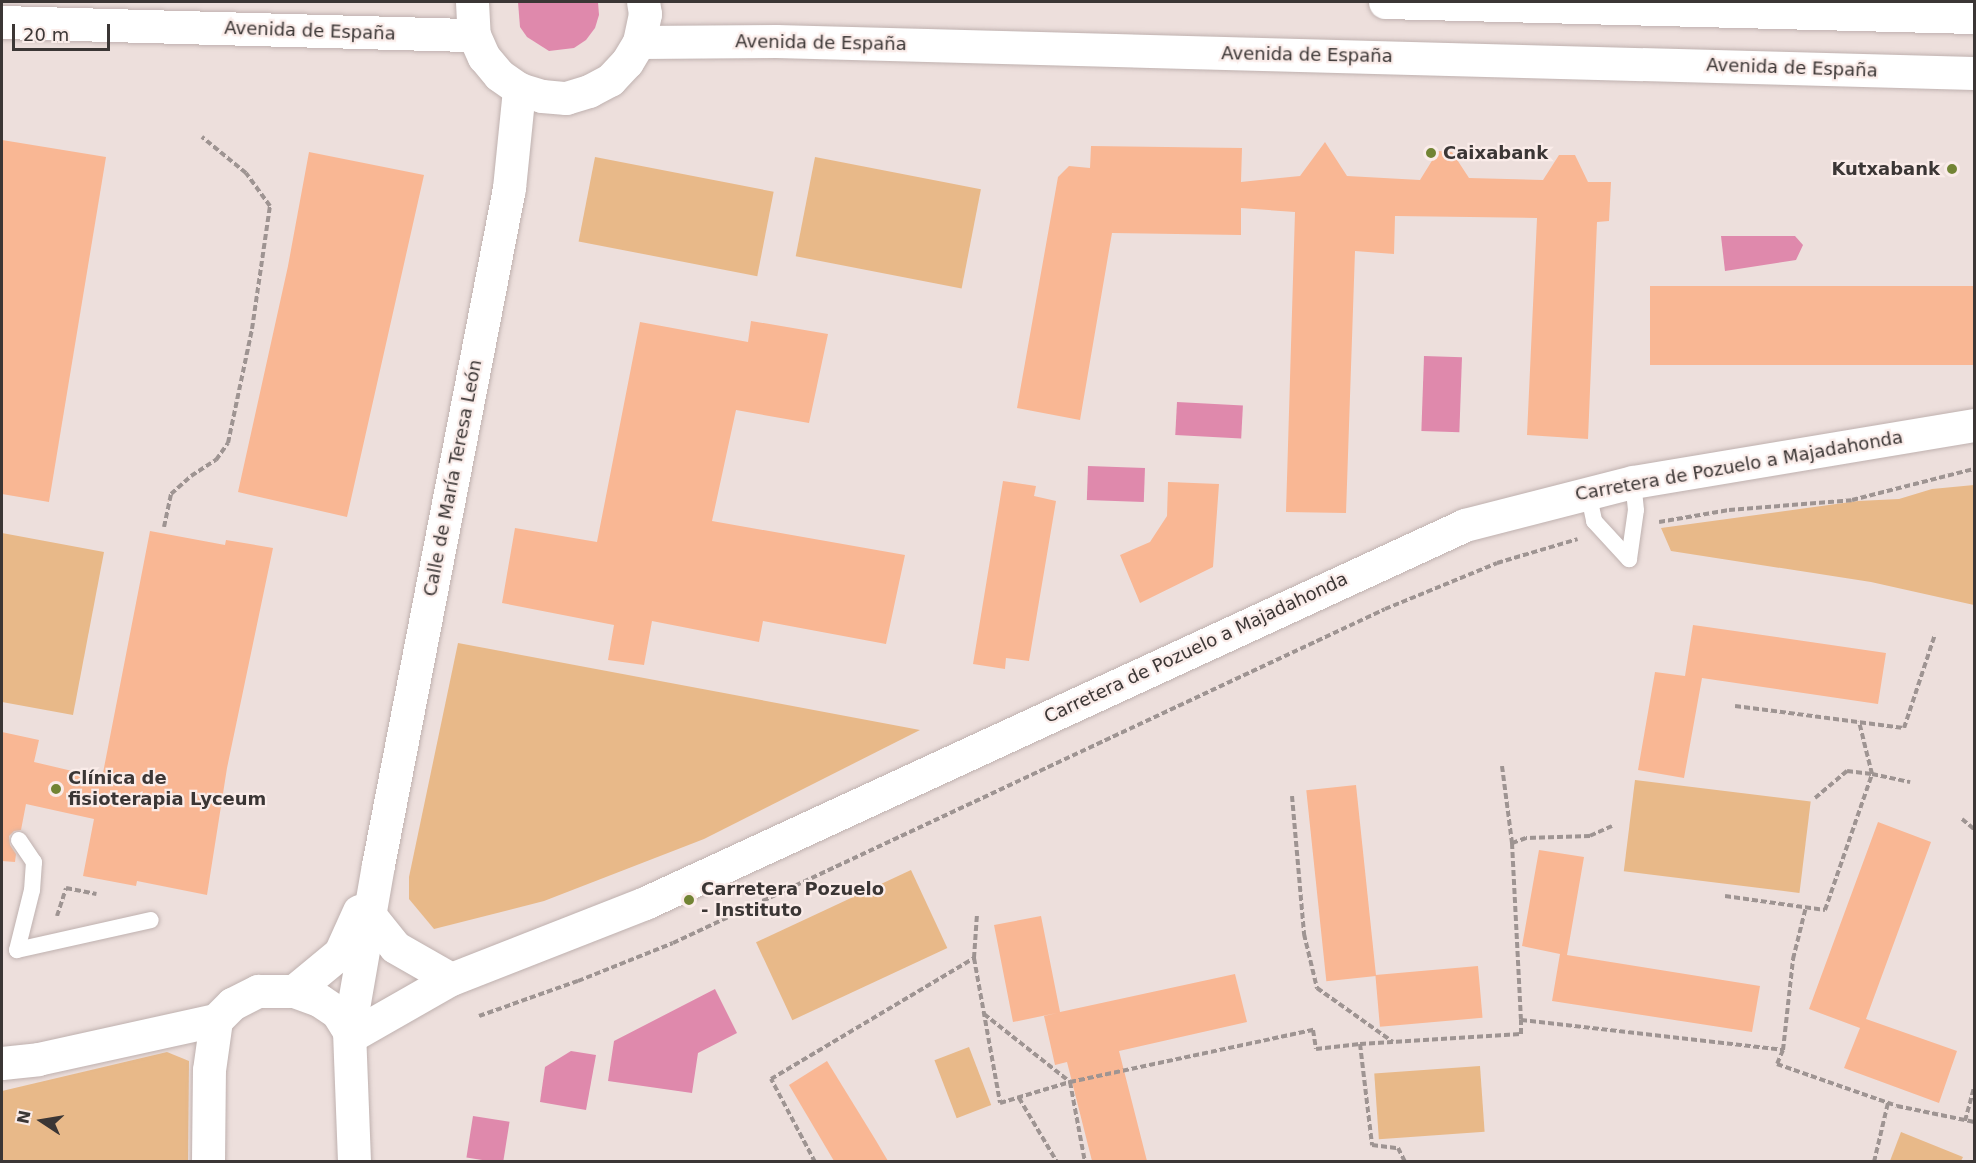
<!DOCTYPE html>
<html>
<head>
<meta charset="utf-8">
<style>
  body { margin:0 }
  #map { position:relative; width:1976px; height:1163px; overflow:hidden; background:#eddfdc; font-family:"DejaVu Sans",sans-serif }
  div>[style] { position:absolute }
  .green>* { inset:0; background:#e8b989; transform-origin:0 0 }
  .water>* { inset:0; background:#df89ac; transform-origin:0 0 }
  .building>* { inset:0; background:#f9b794; transform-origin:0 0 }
  .path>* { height:4px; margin-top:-2px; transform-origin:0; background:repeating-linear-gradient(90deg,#9e9492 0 6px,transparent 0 9px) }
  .roads { filter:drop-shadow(0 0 2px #bfb1af) drop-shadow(0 0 2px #bfb1af) }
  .service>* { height:16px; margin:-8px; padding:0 8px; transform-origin:8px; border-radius:8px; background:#fff }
  .minor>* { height:33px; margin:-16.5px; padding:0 16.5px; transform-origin:16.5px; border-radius:16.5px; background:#fff }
  .dots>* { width:16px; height:16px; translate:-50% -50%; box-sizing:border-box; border:3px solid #faece9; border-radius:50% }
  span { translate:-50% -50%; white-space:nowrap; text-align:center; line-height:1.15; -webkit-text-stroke:4.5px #faece9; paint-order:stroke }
  .street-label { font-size:18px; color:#3b3635 }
  .poi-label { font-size:18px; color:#3b3635; font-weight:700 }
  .left { translate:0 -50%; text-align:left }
  .right { translate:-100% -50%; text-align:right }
  .frame { position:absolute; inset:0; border:3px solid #3b3635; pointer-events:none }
  .north { position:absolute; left:12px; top:1091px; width:60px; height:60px; -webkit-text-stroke:4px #faece9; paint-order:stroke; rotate:282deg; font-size:16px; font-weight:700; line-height:24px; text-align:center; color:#3b3635 }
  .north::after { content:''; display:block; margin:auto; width:21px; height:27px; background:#3b3635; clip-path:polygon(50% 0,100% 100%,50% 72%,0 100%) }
  .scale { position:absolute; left:12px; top:24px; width:98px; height:27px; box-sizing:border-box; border:3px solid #3b3635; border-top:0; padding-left:8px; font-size:18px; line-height:21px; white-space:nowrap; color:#3b3635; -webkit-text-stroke:4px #faece9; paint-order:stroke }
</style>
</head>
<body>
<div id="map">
  <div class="green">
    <i style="left:595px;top:157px;width:182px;height:86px;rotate:11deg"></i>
    <i style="left:815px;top:157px;width:169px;height:101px;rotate:11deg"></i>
    <i style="clip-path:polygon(1974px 485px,1974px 605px,1871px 582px,1671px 551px,1661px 528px,1858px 501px,1899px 499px,1932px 489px)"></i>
    <i style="clip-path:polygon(2px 533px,104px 552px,73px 715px,2px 702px)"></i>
    <i style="clip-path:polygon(458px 643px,920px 730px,704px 839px,544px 901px,434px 929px,409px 899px,409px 877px)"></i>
    <i style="left:1635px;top:780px;width:177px;height:92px;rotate:7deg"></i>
    <i style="left:911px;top:870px;width:86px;height:171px;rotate:65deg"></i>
    <i style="left:969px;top:1047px;width:62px;height:37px;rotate:69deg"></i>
    <i style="clip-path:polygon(167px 1052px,189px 1061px,188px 1161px,2px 1161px,2px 1091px)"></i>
    <i style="left:1480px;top:1066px;width:66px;height:106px;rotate:86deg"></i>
    <i style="clip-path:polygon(1901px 1132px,1963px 1157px,1961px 1161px,1890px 1161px)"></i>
  </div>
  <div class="water">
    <i style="clip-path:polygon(518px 2px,598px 2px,599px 15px,595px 28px,586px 40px,574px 48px,549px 51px,527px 37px,520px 27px)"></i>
    <i style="clip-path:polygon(1721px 236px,1795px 236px,1803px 245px,1796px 260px,1725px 271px)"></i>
    <i style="left:1424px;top:356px;width:38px;height:75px;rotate:2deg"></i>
    <i style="left:1177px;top:402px;width:66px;height:33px;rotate:3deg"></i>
    <i style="left:1088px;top:466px;width:57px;height:34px;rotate:2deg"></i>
    <i style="clip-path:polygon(715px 989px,737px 1033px,698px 1053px,692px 1093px,608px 1081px,614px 1041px)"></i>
    <i style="clip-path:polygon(571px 1051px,596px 1055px,586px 1110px,540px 1102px,545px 1067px)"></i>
    <i style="left:473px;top:1116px;width:37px;height:42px;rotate:9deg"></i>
  </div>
  <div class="building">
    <i style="clip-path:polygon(2px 140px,106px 157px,49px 502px,2px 494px)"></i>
    <i style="clip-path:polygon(1325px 142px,1347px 176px,1420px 180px,1438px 151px,1452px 152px,1469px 178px,1543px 180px,1559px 155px,1575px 155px,1588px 182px,1611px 182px,1609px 221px,1597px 222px,1588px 439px,1527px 435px,1537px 218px,1395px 216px,1394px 254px,1355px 251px,1346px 513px,1286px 512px,1295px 212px,1241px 208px,1241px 235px,1112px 233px,1080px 420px,1017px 408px,1058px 177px,1069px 166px,1090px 168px,1091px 146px,1242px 148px,1241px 182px,1300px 176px)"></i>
    <i style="clip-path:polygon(309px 152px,424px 175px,347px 517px,238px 492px,288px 266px)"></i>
    <i style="left:1974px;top:286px;width:79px;height:324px;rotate:90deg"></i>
    <i style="clip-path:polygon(751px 321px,828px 334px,809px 423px,736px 410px,712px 521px,905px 555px,886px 644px,763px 621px,759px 642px,652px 621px,644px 665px,608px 660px,614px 625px,502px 603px,515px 528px,597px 542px,640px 322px,748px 342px)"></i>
    <i style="clip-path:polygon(1003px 481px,1036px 486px,1034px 496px,1056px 501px,1029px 661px,1006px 658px,1005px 669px,973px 664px)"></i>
    <i style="clip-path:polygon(1168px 482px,1219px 484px,1213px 567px,1140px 603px,1120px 555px,1150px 542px,1167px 516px)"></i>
    <i style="clip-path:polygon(150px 531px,225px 545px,226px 540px,273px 548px,227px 768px,207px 895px,137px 881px,136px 886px,83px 876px,94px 819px,26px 804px,21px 830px,14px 831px,9px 836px,10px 845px,16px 854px,15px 862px,2px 861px,2px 732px,39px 740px,34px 762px,102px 778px)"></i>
    <i style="clip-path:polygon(1693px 625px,1886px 653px,1878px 704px,1702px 678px,1684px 778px,1638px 770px,1655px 672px,1685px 676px)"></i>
    <i style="left:1356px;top:785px;width:192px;height:50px;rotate:84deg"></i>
    <i style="clip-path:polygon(1878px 822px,1931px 842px,1866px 1019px,1957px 1051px,1939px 1103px,1844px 1068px,1860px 1028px,1809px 1009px)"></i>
    <i style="clip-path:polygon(1539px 850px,1584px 857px,1567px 955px,1760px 986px,1752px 1032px,1552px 1001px,1560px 954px,1522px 946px)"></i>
    <i style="clip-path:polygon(1041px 916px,1060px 1012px,1235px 974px,1247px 1022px,1119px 1051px,1147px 1161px,1092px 1161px,1067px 1062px,1055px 1065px,1044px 1016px,1057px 1013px,1013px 1022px,994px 925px)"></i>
    <i style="left:1478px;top:966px;width:52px;height:103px;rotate:85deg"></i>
    <i style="clip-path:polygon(827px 1061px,875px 1139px,888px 1161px,834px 1161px,789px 1085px)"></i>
  </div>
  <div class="path">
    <i style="left:1659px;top:522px;width:71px;rotate:-9.7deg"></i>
    <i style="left:1729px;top:510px;width:123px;rotate:-4.6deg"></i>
    <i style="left:1852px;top:500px;width:126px;rotate:-14.3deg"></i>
    <i style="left:164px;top:527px;width:34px;rotate:-78deg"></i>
    <i style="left:171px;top:494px;width:27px;rotate:-42deg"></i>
    <i style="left:191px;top:476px;width:30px;rotate:-33deg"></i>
    <i style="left:216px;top:460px;width:21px;rotate:-55deg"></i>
    <i style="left:228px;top:443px;width:116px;rotate:-78.1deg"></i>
    <i style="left:252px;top:329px;width:124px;rotate:-81.7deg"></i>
    <i style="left:270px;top:206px;width:41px;rotate:-126deg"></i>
    <i style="left:246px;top:173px;width:57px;rotate:-140.7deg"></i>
    <i style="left:1735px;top:706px;width:170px;rotate:7.4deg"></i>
    <i style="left:1904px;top:728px;width:99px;rotate:-71.7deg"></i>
    <i style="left:1502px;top:766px;width:78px;rotate:82.6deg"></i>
    <i style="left:1292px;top:796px;width:139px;rotate:85deg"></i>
    <i style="left:1304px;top:934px;width:56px;rotate:76.5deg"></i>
    <i style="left:1317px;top:988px;width:93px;rotate:35.4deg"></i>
    <i style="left:1815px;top:798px;width:42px;rotate:-40.2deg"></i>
    <i style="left:1847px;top:771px;width:25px;rotate:7deg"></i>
    <i style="left:1872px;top:774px;width:54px;rotate:-104deg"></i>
    <i style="left:1962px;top:819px;width:16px;rotate:40deg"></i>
    <i style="left:1612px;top:826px;width:24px;rotate:156deg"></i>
    <i style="left:1590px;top:836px;width:64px;rotate:178.2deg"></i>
    <i style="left:1526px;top:838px;width:15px;rotate:160deg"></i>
    <i style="left:1512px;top:843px;width:177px;rotate:87.1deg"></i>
    <i style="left:1521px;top:1020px;width:264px;rotate:6.5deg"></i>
    <i style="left:1783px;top:1050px;width:15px;rotate:113deg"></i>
    <i style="left:1777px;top:1064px;width:127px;rotate:19.3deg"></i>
    <i style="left:1897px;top:1106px;width:79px;rotate:11.7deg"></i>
    <i style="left:1725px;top:896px;width:101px;rotate:8deg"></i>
    <i style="left:1825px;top:910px;width:144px;rotate:-70.9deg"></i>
    <i style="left:1872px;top:774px;width:39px;rotate:12deg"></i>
    <i style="left:57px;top:916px;width:29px;rotate:-72deg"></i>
    <i style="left:66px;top:888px;width:31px;rotate:11deg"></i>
    <i style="left:974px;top:958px;width:44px;rotate:-86.1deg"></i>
    <i style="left:984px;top:1014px;width:110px;rotate:38.3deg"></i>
    <i style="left:1070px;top:1082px;width:249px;rotate:-12.1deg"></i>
    <i style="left:1313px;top:1030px;width:19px;rotate:81deg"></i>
    <i style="left:1316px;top:1049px;width:44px;rotate:-6.5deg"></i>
    <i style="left:1360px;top:1044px;width:102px;rotate:83.2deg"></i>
    <i style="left:1372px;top:1145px;width:26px;rotate:7deg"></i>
    <i style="left:1398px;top:1148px;width:16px;rotate:63deg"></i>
    <i style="left:479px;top:1016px;width:105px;rotate:-19.5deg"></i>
    <i style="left:578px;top:981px;width:102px;rotate:-21.8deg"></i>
    <i style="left:673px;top:943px;width:786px;rotate:-25.13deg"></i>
    <i style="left:1385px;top:609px;width:121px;rotate:-22.3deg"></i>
    <i style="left:1497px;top:563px;width:84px;rotate:-16.5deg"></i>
    <i style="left:1360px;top:1044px;width:161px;rotate:-3.6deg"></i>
    <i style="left:1521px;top:1034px;width:14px;rotate:-90deg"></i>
    <i style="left:1783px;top:1050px;width:92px;rotate:-83.7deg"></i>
    <i style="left:1793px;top:959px;width:54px;rotate:-76deg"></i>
    <i style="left:1019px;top:1098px;width:74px;rotate:59.3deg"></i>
    <i style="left:1965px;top:1121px;width:34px;rotate:-75deg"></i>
    <i style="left:815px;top:1162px;width:94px;rotate:-117.9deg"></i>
    <i style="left:771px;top:1079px;width:236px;rotate:-30.8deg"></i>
    <i style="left:974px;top:958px;width:147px;rotate:79.8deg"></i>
    <i style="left:1000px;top:1103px;width:73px;rotate:-16.7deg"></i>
    <i style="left:1070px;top:1082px;width:81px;rotate:79.4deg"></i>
    <i style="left:1874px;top:1162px;width:61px;rotate:-76.7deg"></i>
  </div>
  <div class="roads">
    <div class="service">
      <i style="left:1588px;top:492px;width:30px;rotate:78deg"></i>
      <i style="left:1594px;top:521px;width:52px;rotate:47.4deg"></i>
      <i style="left:1629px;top:559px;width:49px;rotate:-81.9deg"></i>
      <i style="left:1636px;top:510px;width:28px;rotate:-96deg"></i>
      <i style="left:19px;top:840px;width:27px;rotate:56deg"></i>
      <i style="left:34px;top:862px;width:28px;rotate:94deg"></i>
      <i style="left:32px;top:890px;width:62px;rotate:104deg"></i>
      <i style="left:17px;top:950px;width:137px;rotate:-12.6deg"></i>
    </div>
    <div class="minor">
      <i style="left:472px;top:2px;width:33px;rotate:87deg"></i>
      <i style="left:474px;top:35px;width:24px;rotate:66deg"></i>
      <i style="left:484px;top:57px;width:23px;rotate:50deg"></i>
      <i style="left:499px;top:75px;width:24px;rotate:35deg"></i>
      <i style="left:519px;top:89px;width:24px;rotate:17deg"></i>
      <i style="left:542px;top:96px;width:24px;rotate:5deg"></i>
      <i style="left:566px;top:98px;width:24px;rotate:-17deg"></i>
      <i style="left:589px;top:91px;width:24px;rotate:-28deg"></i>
      <i style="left:610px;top:80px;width:25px;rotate:-47deg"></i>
      <i style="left:627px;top:62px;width:23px;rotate:-59deg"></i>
      <i style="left:639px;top:42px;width:29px;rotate:-78deg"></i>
      <i style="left:645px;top:14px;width:12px;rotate:-99deg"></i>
      <i style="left:1385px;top:2px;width:589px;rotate:1.46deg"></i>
      <i style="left:2px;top:22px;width:472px;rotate:1.6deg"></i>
      <i style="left:639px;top:42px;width:137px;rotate:-0.4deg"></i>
      <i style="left:776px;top:41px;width:1198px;rotate:1.53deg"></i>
      <i style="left:371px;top:917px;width:38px;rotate:51deg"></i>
      <i style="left:395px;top:947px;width:64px;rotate:29.7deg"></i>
      <i style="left:294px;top:991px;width:60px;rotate:-39.6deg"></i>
      <i style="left:340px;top:953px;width:46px;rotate:-65.7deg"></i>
      <i style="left:349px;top:1031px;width:169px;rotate:-80.1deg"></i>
      <i style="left:378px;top:865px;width:690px;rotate:-79.05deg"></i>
      <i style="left:509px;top:188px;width:100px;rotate:-84.2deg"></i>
      <i style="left:351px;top:1036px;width:115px;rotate:-29.7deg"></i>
      <i style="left:451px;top:979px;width:208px;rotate:-21.4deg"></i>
      <i style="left:645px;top:903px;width:903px;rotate:-24.75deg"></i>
      <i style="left:1465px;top:525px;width:173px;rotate:-14.4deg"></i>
      <i style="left:1633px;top:482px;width:346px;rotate:-9.5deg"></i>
      <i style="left:2px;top:1063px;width:36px;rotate:-6deg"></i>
      <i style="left:38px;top:1059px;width:182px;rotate:-12.4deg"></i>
      <i style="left:208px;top:1162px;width:92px;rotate:-89.4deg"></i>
      <i style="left:209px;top:1070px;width:50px;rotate:-82deg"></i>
      <i style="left:216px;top:1020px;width:23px;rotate:-45deg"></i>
      <i style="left:232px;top:1004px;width:29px;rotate:-27deg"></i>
      <i style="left:258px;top:991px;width:36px"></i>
      <i style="left:294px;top:991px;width:27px;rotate:20deg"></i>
      <i style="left:319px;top:1000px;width:22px;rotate:34deg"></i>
      <i style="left:337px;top:1012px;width:22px;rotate:58deg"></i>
      <i style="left:349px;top:1031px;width:131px;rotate:87.8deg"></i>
    </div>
  </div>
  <div class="dots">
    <i style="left:1431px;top:153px;background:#728434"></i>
    <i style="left:1952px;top:169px;background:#728434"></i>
    <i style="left:56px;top:789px;background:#728434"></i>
    <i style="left:689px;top:900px;background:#728434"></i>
  </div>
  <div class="street-label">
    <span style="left:310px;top:31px;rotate:2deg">Avenida de España</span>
    <span style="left:821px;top:43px;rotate:1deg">Avenida de España</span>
    <span style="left:1307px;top:55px;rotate:1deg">Avenida de España</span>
    <span style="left:1792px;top:68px;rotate:2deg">Avenida de España</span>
    <span style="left:1739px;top:466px;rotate:-10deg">Carretera de Pozuelo a Majadahonda</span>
    <span style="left:453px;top:478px;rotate:-79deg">Calle de María Teresa León</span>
    <span style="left:1196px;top:648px;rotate:-25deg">Carretera de Pozuelo a Majadahonda</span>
  </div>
  <div class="poi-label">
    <span class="left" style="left:1443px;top:153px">Caixabank</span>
    <span class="right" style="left:1940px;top:169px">Kutxabank</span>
    <span class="left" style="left:68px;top:789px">Clínica de<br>fisioterapia Lyceum</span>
    <span class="left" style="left:701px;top:900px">Carretera Pozuelo<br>- Instituto</span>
  </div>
  <div class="frame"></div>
  <div class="north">N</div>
  <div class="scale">20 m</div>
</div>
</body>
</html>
